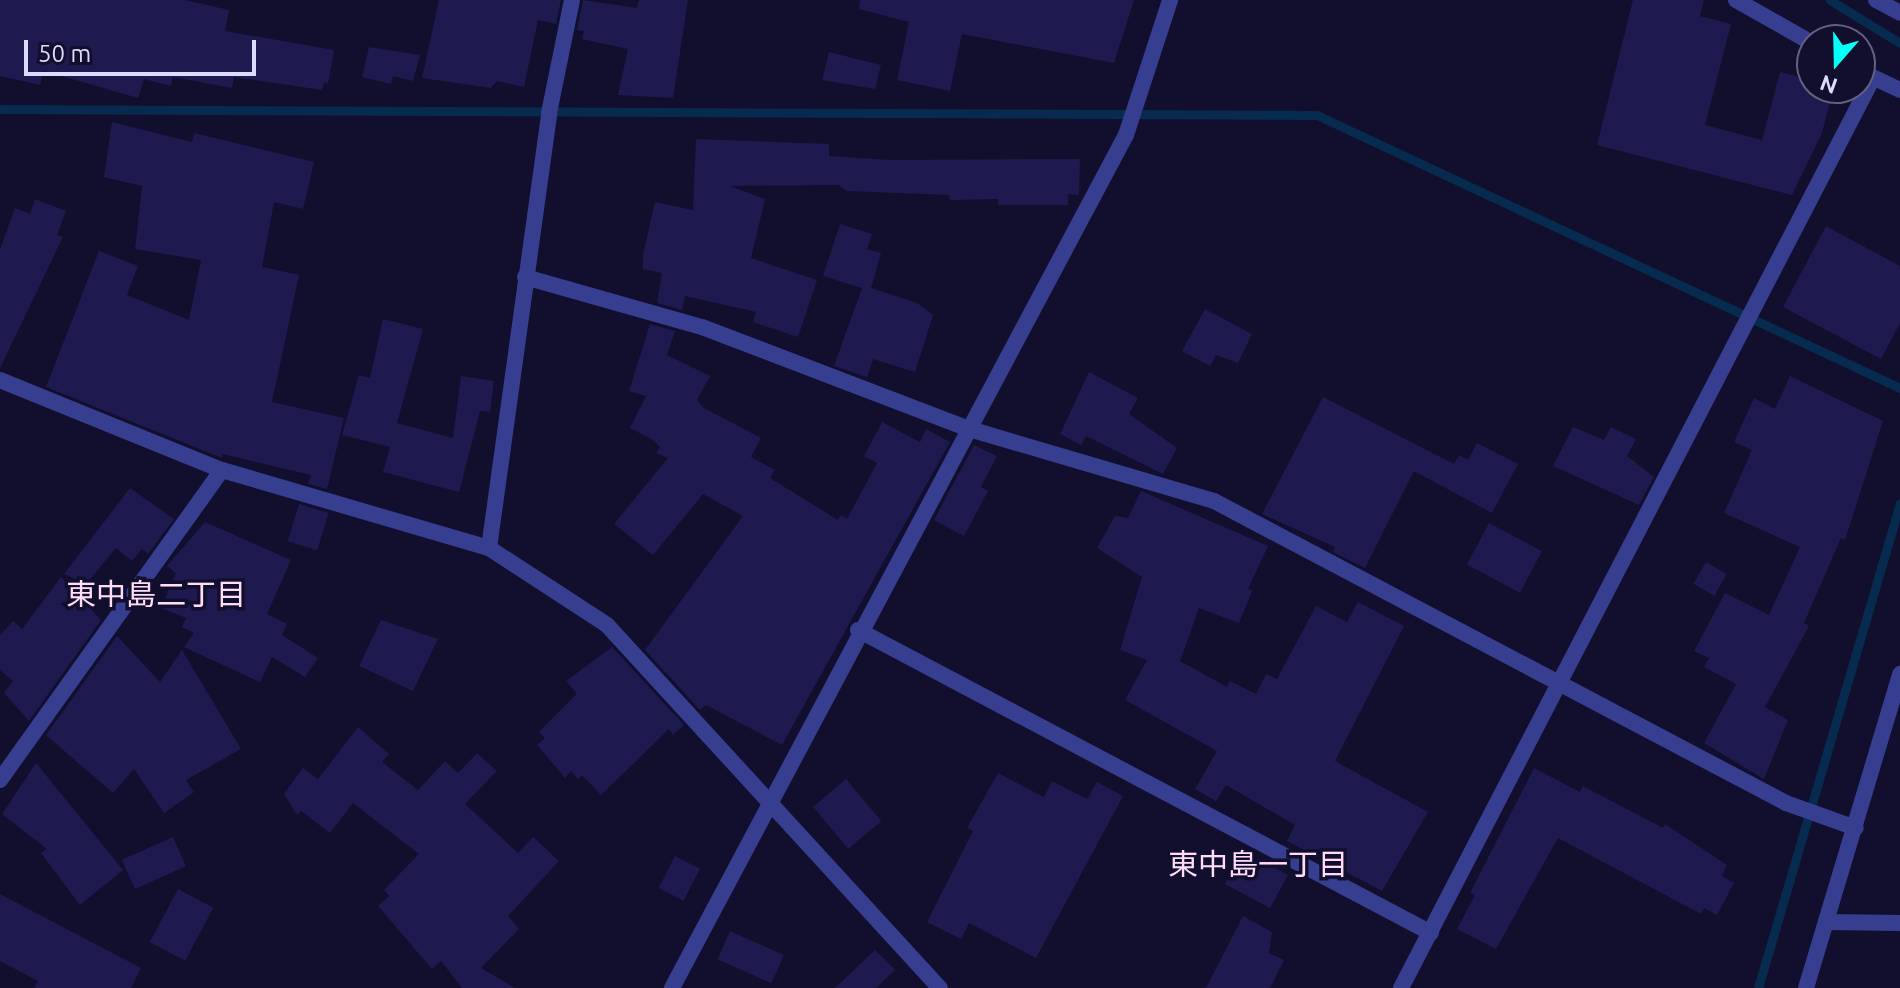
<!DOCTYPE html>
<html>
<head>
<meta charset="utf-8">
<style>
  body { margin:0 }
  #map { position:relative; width:1900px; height:988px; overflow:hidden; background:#110f2d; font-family:Ubuntu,"Noto Sans JP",sans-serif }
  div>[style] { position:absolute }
  .stream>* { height:9px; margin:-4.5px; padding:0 4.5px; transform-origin:4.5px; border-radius:4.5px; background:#072a4f }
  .building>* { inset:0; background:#1e1a4f; transform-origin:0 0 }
  .minor>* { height:16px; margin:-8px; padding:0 8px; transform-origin:8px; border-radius:8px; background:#373e8f }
  .tertiary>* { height:16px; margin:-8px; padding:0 8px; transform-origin:8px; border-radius:8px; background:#373e8f }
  span { translate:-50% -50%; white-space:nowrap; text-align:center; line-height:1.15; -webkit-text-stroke:7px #110f2d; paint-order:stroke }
  .neighbourhood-label { font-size:30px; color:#ffddf7 }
  .north { position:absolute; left:1796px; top:24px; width:80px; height:80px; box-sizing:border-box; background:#110f2d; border:2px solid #626181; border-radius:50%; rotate:200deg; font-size:22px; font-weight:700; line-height:32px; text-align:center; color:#dbdbff }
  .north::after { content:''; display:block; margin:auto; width:28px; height:36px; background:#07fff9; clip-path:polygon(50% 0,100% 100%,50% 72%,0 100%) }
  .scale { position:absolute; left:24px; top:40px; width:232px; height:36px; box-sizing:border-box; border:4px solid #dbdbff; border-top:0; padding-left:10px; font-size:24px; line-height:28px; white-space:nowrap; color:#dbdbff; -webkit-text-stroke:6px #110f2d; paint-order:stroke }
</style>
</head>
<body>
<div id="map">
  <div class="stream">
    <i style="left:1830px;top:0;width:82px;rotate:31.6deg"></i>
    <i style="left:0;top:109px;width:1317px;rotate:0.26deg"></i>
    <i style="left:1317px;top:115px;width:644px;rotate:25.09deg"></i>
    <i style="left:1758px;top:988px;width:505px;rotate:-73.68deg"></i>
  </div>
  <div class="building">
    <i style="clip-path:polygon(0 0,185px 0,229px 10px,225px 31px,334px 50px,328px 84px,324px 82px,322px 90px,234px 77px,232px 88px,173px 77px,171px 86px,144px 79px,138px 98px,44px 71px,40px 85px,0 76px)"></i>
    <i style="clip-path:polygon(439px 0,561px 0,556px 24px,538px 20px,524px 87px,497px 81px,491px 88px,422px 78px)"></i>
    <i style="clip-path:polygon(583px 0,637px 8px,639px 0,688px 0,673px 98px,618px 95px,628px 49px,582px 39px,584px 31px,577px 30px)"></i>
    <i style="clip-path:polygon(860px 0,1134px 0,1114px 63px,962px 34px,950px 91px,897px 80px,909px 22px,859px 9px)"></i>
    <i style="clip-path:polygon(1633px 0,1704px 0,1700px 16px,1731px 24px,1705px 125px,1762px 140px,1780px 72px,1812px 80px,1812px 88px,1832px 93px,1822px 133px,1792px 195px,1597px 145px)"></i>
    <i style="clip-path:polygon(369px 47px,420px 55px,413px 81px,393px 76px,391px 84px,362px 77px)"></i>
    <i style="clip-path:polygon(829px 52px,881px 65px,875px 89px,822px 80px)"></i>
    <i style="clip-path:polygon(112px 122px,192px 142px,194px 133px,314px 162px,303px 209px,274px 202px,262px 267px,299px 275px,272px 402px,344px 418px,327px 489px,308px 484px,311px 475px,223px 454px,222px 458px,46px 387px,99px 251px,138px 266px,127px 295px,189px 320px,201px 260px,135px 249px,142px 186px,104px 177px)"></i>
    <i style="clip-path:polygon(696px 139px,829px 144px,829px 156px,889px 160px,1080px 159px,1079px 195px,1068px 194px,1068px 205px,998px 205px,998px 199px,950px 200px,949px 195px,847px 191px,838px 185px,730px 186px,765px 199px,751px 258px,817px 280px,798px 337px,753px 322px,756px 312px,685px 296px,682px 310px,657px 303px,662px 273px,643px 269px,643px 255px,655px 202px,693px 210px)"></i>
    <i style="clip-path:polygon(35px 199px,66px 211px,57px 235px,63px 237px,0 368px,0 249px,15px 208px,30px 214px)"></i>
    <i style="clip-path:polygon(840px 224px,872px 234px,867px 249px,881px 253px,871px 288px,917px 303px,933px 315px,915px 372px,873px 359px,867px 377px,834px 366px,862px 288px,823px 276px)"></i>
    <i style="clip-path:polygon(1826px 226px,1900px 266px,1900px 323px,1881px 359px,1783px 307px)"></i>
    <i style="clip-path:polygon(1205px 309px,1252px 334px,1238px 363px,1216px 355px,1210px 366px,1182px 351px)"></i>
    <i style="clip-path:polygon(383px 319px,423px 329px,397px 423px,453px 438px,461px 376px,494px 381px,490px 412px,480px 411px,459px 492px,383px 472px,390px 447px,342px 435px,359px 375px,370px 378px)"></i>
    <i style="clip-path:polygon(650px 324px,675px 331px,667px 355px,710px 376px,697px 400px,704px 408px,761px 438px,751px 457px,775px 470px,770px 478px,838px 520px,841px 515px,847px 519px,877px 463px,864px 456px,882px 422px,920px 442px,926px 429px,950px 442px,782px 745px,706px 705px,700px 710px,645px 650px,743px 516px,703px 494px,653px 555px,614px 524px,668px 458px,656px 453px,660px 447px,653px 440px,630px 428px,646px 396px,629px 391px)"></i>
    <i style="clip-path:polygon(1089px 372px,1138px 398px,1129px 414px,1177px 448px,1163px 474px,1086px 436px,1081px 445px,1060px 434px)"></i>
    <i style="clip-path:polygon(1790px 376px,1883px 421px,1845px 540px,1841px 538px,1804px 623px,1809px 626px,1765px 707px,1788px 720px,1764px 779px,1704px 743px,1736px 684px,1704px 667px,1709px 658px,1694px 651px,1725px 593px,1769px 615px,1800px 547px,1724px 513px,1752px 450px,1734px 442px,1754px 398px,1775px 409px)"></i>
    <i style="clip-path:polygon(1323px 397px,1454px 464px,1459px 455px,1468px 460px,1477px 443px,1518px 464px,1492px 513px,1414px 471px,1365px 568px,1333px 552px,1335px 547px,1262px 514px)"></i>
    <i style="clip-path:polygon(1573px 427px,1604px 440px,1611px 427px,1636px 439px,1627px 456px,1654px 477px,1639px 505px,1553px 466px)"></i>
    <i style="clip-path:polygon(974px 445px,997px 456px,981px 487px,988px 491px,964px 536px,934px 520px)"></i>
    <i style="clip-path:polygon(130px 488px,174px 519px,148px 554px,142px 549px,132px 561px,116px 548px,86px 584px,64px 574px)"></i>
    <i style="clip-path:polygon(1141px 491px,1268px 546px,1248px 589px,1252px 591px,1239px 623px,1199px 608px,1180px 661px,1227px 687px,1230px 681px,1256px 694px,1266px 674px,1277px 679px,1316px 606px,1347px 622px,1358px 602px,1404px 626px,1335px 761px,1428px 812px,1382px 891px,1287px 841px,1295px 825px,1226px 785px,1216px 801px,1195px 789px,1217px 751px,1125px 700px,1147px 660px,1120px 650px,1142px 577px,1097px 548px,1115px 516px,1128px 518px)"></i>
    <i style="left:299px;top:504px;width:31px;height:39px;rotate:17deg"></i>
    <i style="clip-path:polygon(205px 522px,291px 560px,267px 614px,287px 624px,282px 635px,318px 658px,305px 677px,272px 657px,260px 682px,184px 647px,194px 633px,182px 627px,186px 618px,161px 608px,176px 573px,167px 566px)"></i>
    <i style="left:1489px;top:523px;width:60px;height:47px;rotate:28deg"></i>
    <i style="left:1706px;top:562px;width:24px;height:25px;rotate:30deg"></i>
    <i style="clip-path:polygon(61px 577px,101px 620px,29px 721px,4px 693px,13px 681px,0 670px,0 635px,13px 621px,22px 629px)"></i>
    <i style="clip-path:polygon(381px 620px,438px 639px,413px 691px,359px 666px)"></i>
    <i style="clip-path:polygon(117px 636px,160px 682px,182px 650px,241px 749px,186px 780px,194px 792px,164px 813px,134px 769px,113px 793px,46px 735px)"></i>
    <i style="clip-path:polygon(612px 647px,684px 725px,673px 735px,669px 729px,601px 795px,582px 775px,578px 779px,571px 771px,565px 778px,537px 745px,545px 738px,539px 732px,577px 694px,566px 681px)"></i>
    <i style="clip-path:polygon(358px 727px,389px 754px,382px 762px,418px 790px,445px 761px,458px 773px,477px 753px,497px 771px,465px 804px,518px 853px,533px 837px,559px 861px,508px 916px,519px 929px,481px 968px,515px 988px,462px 988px,441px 961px,432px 969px,378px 906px,389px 896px,384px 890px,419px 854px,353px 803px,330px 833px,301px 811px,297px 815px,284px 794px,303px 768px,318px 779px)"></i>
    <i style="clip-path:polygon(36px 763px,123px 870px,80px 905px,41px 853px,47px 849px,2px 814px)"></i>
    <i style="clip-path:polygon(1534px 768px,1580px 792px,1583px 786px,1663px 828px,1665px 824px,1727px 865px,1722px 876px,1734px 883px,1717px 915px,1704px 908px,1701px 914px,1558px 838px,1496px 949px,1457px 929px,1475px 895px,1470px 893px)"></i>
    <i style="clip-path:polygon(998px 773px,1044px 797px,1052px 781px,1087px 799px,1097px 782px,1123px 796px,1036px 958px,969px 923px,961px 939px,927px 922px,973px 831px,967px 828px)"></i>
    <i style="left:846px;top:779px;width:55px;height:43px;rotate:50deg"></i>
    <i style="left:173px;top:837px;width:32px;height:56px;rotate:66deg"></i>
    <i style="left:675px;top:856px;width:28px;height:36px;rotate:27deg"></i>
    <i style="clip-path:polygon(1260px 860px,1288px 875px,1270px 908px,1225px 884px,1237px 862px,1254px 872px)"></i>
    <i style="left:178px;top:889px;width:40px;height:60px;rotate:28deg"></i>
    <i style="clip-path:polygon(0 894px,141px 968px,131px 988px,34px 988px,38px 981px,0 961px)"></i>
    <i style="clip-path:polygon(1243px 916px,1272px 932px,1269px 953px,1284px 960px,1270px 988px,1206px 988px)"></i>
    <i style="left:730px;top:931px;width:59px;height:31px;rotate:24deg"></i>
    <i style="clip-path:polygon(875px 950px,895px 970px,876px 988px,835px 988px)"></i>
  </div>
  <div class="minor">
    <i style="left:1876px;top:0;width:27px;rotate:28deg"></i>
    <i style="left:525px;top:277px;width:184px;rotate:15.8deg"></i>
    <i style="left:702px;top:327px;width:283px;rotate:20.9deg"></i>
    <i style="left:966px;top:428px;width:259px;rotate:16.4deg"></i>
    <i style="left:1214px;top:501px;width:647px;rotate:27.83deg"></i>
    <i style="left:1786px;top:803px;width:74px;rotate:19.7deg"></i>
    <i style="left:0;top:380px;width:240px;rotate:22.1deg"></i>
    <i style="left:222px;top:470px;width:278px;rotate:16.3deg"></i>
    <i style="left:489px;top:548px;width:141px;rotate:33.1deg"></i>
    <i style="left:607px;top:625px;width:493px;rotate:47.5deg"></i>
    <i style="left:489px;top:548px;width:439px;rotate:-82.1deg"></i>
    <i style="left:549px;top:113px;width:115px;rotate:-78.5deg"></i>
    <i style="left:858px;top:630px;width:648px;rotate:27.87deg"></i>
    <i style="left:0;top:780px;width:381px;rotate:-54.4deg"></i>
    <i style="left:1826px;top:922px;width:74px;rotate:0.8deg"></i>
    <i style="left:672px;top:988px;width:966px;rotate:-61.98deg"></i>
    <i style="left:1126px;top:135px;width:142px;rotate:-71.9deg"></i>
    <i style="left:1401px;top:988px;width:1025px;rotate:-62.59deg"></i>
  </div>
  <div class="tertiary">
    <i style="left:1736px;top:0;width:87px;rotate:29.5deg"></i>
    <i style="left:1860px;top:71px;width:44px;rotate:25.4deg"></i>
    <i style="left:1806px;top:988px;width:328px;rotate:-73.3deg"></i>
  </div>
  <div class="neighbourhood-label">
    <span style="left:156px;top:594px">東中島二丁目</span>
    <span style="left:1258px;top:864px">東中島一丁目</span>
  </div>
  <div class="north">N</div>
  <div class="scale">50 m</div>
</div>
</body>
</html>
